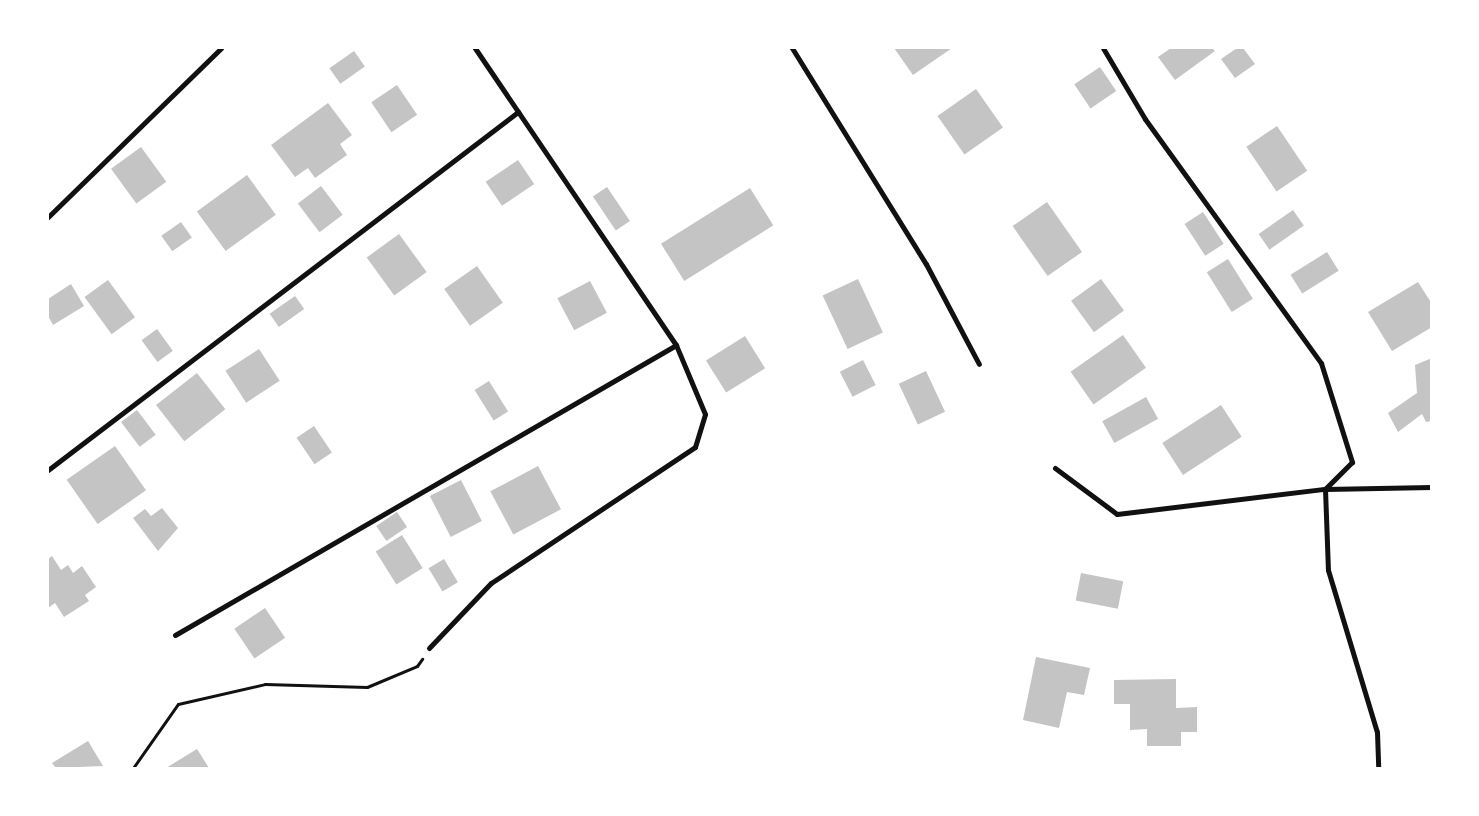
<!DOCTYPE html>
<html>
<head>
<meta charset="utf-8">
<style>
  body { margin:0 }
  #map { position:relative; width:1479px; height:816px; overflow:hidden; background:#fff; font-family:Barlow,sans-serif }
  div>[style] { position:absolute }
  .building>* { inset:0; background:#c4c4c4; transform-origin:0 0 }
  .path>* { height:3px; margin:-1.5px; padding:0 1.5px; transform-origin:1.5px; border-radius:1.5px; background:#111 }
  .minor>* { height:5px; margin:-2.5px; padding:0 2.5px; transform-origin:2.5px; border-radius:2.5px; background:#111 }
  span { translate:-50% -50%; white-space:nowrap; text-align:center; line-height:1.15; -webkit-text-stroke:5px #fff; paint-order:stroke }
  .frame { position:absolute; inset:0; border:49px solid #fff; pointer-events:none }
</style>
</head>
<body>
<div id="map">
  <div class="building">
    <i style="clip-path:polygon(894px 48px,952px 48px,913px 75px)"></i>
    <i style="clip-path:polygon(1171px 48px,1212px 48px,1215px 51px,1175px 80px,1158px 57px)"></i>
    <i style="clip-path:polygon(1237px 48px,1243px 48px,1255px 64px,1235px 78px,1221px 59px)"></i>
    <i style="left:354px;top:51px;width:19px;height:30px;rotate:55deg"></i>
    <i style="left:1100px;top:67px;width:29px;height:31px;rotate:56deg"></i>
    <i style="left:397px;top:85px;width:36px;height:31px;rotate:56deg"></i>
    <i style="left:976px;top:89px;width:47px;height:47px;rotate:55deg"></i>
    <i style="clip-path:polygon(328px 103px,352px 135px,340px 144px,347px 155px,315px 178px,308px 168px,295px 177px,271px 145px)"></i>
    <i style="left:1277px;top:126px;width:54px;height:37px;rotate:56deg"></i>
    <i style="left:141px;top:147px;width:43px;height:37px;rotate:54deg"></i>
    <i style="left:518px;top:160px;width:29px;height:39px;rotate:56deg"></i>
    <i style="left:247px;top:175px;width:49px;height:62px;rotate:54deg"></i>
    <i style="left:321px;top:186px;width:36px;height:29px;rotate:53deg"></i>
    <i style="left:607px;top:187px;width:41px;height:17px;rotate:56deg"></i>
    <i style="left:750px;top:188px;width:44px;height:105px;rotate:58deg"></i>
    <i style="left:1047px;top:202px;width:61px;height:42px;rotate:55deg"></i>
    <i style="left:1293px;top:210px;width:19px;height:42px;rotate:55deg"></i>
    <i style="left:1203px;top:212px;width:38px;height:22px;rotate:57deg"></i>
    <i style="left:181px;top:222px;width:19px;height:24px;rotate:55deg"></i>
    <i style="left:399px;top:234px;width:47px;height:40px;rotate:54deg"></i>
    <i style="left:1327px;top:252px;width:22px;height:43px;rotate:58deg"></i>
    <i style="left:1228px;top:259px;width:47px;height:25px;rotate:58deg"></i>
    <i style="left:477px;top:266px;width:45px;height:40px;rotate:55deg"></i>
    <i style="left:858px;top:279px;width:59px;height:39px;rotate:65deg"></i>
    <i style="left:1101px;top:279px;width:39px;height:37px;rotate:54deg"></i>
    <i style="left:108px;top:280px;width:46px;height:29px;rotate:54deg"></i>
    <i style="left:590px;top:281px;width:36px;height:37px;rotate:62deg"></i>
    <i style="clip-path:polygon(1418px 282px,1432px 304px,1432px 327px,1392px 351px,1368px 312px)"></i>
    <i style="clip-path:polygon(71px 284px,84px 306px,53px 325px,48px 316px,48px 299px)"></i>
    <i style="left:295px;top:296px;width:16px;height:31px;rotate:55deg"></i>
    <i style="left:157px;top:329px;width:27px;height:19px;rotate:54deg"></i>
    <i style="left:1123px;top:335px;width:40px;height:64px;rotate:55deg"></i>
    <i style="left:745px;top:336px;width:38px;height:46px;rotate:58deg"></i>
    <i style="left:259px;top:349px;width:38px;height:40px;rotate:57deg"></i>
    <i style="clip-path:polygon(1432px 358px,1432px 421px,1426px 422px,1422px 414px,1398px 432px,1388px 413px,1417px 393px,1415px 365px)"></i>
    <i style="left:863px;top:360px;width:28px;height:26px;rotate:63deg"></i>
    <i style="left:926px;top:371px;width:45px;height:30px;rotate:65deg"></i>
    <i style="left:197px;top:373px;width:46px;height:52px;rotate:52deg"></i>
    <i style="left:489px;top:381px;width:36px;height:17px;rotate:58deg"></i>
    <i style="left:1146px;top:397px;width:25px;height:50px;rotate:61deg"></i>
    <i style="left:1221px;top:405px;width:38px;height:70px;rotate:57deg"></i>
    <i style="left:137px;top:410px;width:31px;height:20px;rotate:53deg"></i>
    <i style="left:314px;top:426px;width:32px;height:21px;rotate:56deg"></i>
    <i style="left:115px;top:446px;width:54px;height:59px;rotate:55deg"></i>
    <i style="left:538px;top:466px;width:49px;height:54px;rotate:62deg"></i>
    <i style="left:461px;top:480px;width:46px;height:35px;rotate:63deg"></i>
    <i style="clip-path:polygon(162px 508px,178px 528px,158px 551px,133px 518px,145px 509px,151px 516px)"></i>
    <i style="left:397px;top:512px;width:18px;height:25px;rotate:56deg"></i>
    <i style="left:402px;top:535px;width:39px;height:31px;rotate:58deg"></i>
    <i style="clip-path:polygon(52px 556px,61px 570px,68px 565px,73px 573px,82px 566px,96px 587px,85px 595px,89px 601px,64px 617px,55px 603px,48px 608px,48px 559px)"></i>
    <i style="left:444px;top:559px;width:27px;height:18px;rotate:59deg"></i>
    <i style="left:1081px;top:573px;width:43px;height:28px;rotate:11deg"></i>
    <i style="left:265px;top:608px;width:36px;height:37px;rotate:56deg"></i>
    <i style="clip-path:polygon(1036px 657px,1090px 668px,1084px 695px,1067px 692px,1059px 728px,1023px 720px)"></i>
    <i style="clip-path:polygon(1176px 679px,1176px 708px,1197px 707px,1197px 732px,1181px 732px,1181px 746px,1147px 746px,1147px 729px,1130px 730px,1130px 704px,1114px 704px,1114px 680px)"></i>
    <i style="clip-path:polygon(88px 741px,103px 766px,56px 768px,52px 763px)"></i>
    <i style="clip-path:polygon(197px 749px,209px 768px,166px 768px)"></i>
  </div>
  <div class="path">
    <i style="left:133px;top:768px;width:78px;rotate:-54.9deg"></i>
    <i style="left:178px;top:704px;width:89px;rotate:-12.9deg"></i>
    <i style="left:265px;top:684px;width:102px;rotate:1.7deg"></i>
    <i style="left:367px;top:687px;width:54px;rotate:-22.8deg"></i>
    <i style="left:417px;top:666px;width:9px;rotate:-54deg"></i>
  </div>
  <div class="minor">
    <i style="left:792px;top:48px;width:254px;rotate:58.2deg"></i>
    <i style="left:926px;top:264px;width:113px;rotate:62.1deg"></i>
    <i style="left:1103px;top:48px;width:82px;rotate:59.4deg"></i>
    <i style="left:1145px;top:119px;width:301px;rotate:54.2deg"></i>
    <i style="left:1321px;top:363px;width:104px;rotate:72.6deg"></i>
    <i style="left:1352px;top:462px;width:38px;rotate:135deg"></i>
    <i style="left:1325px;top:489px;width:81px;rotate:87.9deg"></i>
    <i style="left:1328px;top:570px;width:169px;rotate:73.2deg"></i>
    <i style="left:1377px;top:732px;width:36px;rotate:88deg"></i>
    <i style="left:48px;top:217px;width:242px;rotate:-44.3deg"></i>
    <i style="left:1055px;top:468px;width:77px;rotate:36.6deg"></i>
    <i style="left:1117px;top:514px;width:209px;rotate:-6.9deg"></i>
    <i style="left:1325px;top:489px;width:107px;rotate:-1.1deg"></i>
    <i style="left:48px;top:470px;width:591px;rotate:-37.3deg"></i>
    <i style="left:175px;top:635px;width:579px;rotate:-30.06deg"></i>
    <i style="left:429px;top:648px;width:90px;rotate:-46.4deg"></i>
    <i style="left:491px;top:583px;width:245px;rotate:-33.7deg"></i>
    <i style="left:695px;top:447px;width:34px;rotate:-73deg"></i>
    <i style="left:705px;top:414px;width:75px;rotate:-112.8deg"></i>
    <i style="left:676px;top:345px;width:359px;rotate:-124.1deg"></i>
  </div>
  <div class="frame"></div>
</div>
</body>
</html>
